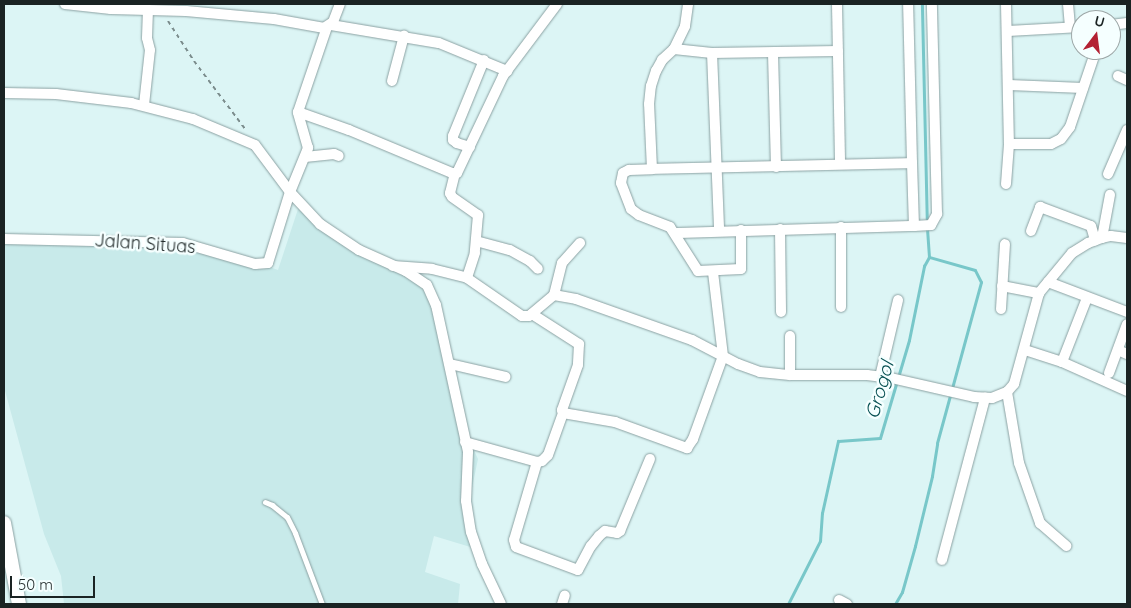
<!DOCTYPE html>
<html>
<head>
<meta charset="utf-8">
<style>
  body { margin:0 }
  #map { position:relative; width:1131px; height:608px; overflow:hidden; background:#dcf5f5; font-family:Quicksand,sans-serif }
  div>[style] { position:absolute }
  .built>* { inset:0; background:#c8eaea }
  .stream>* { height:3px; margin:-1.5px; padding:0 1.5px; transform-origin:1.5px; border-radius:1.5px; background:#78c7c9 }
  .path>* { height:2px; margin-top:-1px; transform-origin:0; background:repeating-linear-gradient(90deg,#7a8b8b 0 4px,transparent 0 8px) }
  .roads { filter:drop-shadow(0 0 1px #8ba1a2) drop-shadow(0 0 1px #8ba1a2) }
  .lane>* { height:5px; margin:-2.5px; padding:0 2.5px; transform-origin:2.5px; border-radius:2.5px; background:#fff }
  .street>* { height:10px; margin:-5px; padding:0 5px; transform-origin:5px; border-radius:5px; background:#fff }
  .secondary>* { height:14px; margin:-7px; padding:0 7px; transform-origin:7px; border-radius:7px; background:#fff }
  span { translate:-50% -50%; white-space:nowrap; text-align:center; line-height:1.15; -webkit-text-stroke:5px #f5ffff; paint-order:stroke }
  .street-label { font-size:18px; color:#1a2323 }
  .water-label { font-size:19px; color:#085153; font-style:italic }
  .frame { position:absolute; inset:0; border:5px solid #1a2323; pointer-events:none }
  .north { position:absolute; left:1071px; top:10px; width:50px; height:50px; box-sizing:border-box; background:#f5ffff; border:1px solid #9da7a7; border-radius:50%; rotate:15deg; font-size:14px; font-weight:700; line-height:20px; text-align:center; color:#1a2323 }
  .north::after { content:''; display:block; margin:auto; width:18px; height:22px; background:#b32133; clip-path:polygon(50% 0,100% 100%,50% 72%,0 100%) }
  .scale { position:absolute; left:10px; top:576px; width:85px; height:22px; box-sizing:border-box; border:2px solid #1a2323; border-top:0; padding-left:6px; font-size:15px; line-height:18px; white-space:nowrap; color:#1a2323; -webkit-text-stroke:4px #f5ffff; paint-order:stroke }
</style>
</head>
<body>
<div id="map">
  <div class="built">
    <i style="clip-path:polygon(300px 203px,347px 238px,432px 285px,464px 429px,478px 459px,471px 493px,477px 549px,434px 536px,425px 572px,460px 584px,458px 604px,64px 604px,61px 576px,44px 534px,4px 387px,4px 238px,187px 238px,278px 270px)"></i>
  </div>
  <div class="stream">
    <i style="left:788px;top:604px;width:71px;rotate:-63.1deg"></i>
    <i style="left:820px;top:541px;width:28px;rotate:-86deg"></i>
    <i style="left:822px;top:513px;width:74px;rotate:-77.5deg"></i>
    <i style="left:838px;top:441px;width:42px;rotate:-4.1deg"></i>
    <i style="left:880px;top:438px;width:102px;rotate:-73.5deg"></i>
    <i style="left:909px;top:340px;width:76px;rotate:-78.5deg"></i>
    <i style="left:924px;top:266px;width:10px;rotate:-61deg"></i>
    <i style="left:895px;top:604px;width:14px;rotate:-60deg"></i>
    <i style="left:902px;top:592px;width:48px;rotate:-74.2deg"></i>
    <i style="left:915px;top:546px;width:72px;rotate:-76.3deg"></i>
    <i style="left:932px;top:476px;width:33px;rotate:-81deg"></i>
    <i style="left:937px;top:443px;width:167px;rotate:-74.7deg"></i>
    <i style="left:981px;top:282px;width:13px;rotate:-117deg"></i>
    <i style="left:975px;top:270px;width:48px;rotate:-164.2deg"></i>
    <i style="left:929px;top:257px;width:28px;rotate:-94deg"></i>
    <i style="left:927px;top:229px;width:225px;rotate:-91.3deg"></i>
  </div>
  <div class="path">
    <i style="left:168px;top:21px;width:48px;rotate:57deg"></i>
    <i style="left:194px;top:61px;width:85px;rotate:53.1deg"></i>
  </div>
  <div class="roads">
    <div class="lane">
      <i style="left:265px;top:502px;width:8px;rotate:23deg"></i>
      <i style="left:272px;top:505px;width:19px;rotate:39deg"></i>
      <i style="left:287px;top:517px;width:18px;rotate:63deg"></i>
      <i style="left:295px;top:533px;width:76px;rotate:69.2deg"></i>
    </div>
    <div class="street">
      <i style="left:65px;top:4px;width:46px;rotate:6.2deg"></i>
      <i style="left:111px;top:9px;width:75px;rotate:1.5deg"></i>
      <i style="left:186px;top:11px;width:88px;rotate:5.2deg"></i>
      <i style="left:274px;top:19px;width:51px;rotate:10.2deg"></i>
      <i style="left:324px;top:28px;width:11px;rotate:-34deg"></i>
      <i style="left:333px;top:22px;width:19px;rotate:-69deg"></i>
      <i style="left:837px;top:4px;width:160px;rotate:88.9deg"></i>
      <i style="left:1006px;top:4px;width:140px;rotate:88.8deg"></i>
      <i style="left:1009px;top:144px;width:42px"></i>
      <i style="left:1051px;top:144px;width:11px;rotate:-27deg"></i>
      <i style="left:1061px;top:139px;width:15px;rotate:-53deg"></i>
      <i style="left:1070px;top:127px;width:81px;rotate:-71.3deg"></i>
      <i style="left:1068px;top:4px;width:23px;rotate:85deg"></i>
      <i style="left:331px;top:25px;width:109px;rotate:9.5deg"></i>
      <i style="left:439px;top:43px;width:74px;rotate:22.4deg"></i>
      <i style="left:1111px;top:25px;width:16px;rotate:-7deg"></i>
      <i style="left:1008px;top:31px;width:73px;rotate:-3.1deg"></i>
      <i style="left:674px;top:49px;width:38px;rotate:6deg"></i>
      <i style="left:712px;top:53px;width:126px;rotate:-0.9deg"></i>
      <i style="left:712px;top:53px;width:178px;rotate:87.7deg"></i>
      <i style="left:773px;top:53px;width:114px;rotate:88.5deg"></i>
      <i style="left:1118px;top:76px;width:10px;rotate:24deg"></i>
      <i style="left:392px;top:81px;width:47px;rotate:-75.1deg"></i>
      <i style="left:1009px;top:85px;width:74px;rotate:2.3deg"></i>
      <i style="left:4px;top:93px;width:52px;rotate:1.1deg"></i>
      <i style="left:56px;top:94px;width:76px;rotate:6.8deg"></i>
      <i style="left:131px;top:103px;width:64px;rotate:14.5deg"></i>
      <i style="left:193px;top:119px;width:67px;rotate:22.8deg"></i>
      <i style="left:255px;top:145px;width:59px;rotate:53.3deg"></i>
      <i style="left:290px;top:192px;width:44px;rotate:46.8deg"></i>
      <i style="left:320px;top:224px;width:47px;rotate:33.7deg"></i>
      <i style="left:359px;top:250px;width:51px;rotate:24.1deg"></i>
      <i style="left:406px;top:271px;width:25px;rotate:34deg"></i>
      <i style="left:427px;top:285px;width:22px;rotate:66deg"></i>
      <i style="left:436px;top:305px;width:150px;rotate:77.7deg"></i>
      <i style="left:468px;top:452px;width:49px;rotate:92.3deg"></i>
      <i style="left:466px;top:501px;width:31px;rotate:81deg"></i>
      <i style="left:471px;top:532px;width:34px;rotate:71deg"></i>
      <i style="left:482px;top:564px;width:44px;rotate:64.6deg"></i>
      <i style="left:144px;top:105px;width:55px;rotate:-83.8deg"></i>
      <i style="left:150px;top:50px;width:12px;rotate:-104deg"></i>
      <i style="left:147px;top:38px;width:28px;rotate:-88deg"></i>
      <i style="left:298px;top:112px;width:54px;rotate:19.4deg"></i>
      <i style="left:349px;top:130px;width:112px;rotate:22.7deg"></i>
      <i style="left:452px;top:173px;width:5px"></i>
      <i style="left:457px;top:173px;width:107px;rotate:-64.6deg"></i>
      <i style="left:503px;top:76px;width:90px;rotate:-53.1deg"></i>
      <i style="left:470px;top:147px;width:14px;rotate:-163deg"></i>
      <i style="left:457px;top:143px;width:5px;rotate:-143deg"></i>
      <i style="left:453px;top:140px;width:4px;rotate:-90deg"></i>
      <i style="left:453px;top:136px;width:82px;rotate:-67.8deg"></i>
      <i style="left:305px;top:157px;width:29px;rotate:-6deg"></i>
      <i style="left:334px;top:154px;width:5px;rotate:22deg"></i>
      <i style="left:912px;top:163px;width:63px;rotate:88.2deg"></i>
      <i style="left:914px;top:226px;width:17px;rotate:-3deg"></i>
      <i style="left:931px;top:225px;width:13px;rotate:-61deg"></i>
      <i style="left:937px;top:214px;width:210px;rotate:-91.4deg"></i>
      <i style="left:652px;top:169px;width:65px;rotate:-92.6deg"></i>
      <i style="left:649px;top:104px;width:18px;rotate:-84deg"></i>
      <i style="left:651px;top:86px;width:16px;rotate:-72deg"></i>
      <i style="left:656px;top:71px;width:13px;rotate:-61deg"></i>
      <i style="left:662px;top:60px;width:16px;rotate:-43deg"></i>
      <i style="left:674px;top:49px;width:25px;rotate:-64deg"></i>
      <i style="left:685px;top:26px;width:22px;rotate:-82deg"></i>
      <i style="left:455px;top:173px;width:21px;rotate:104deg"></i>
      <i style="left:450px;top:193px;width:4px;rotate:63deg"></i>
      <i style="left:452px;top:197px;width:32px;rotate:35deg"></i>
      <i style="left:478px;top:215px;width:38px;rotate:95deg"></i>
      <i style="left:475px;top:253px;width:26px;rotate:108deg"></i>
      <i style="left:1108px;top:174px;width:48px;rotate:-66.6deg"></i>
      <i style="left:1006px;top:184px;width:40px;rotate:-85.7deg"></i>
      <i style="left:780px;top:229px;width:83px;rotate:89.3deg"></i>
      <i style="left:741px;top:230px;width:39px;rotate:90deg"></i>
      <i style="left:741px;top:269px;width:43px;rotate:177.3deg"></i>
      <i style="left:698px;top:271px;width:52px;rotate:-122.5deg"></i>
      <i style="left:670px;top:227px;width:33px;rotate:-159deg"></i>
      <i style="left:639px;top:215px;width:10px;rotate:-143deg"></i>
      <i style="left:631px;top:209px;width:28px;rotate:-111deg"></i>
      <i style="left:621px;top:183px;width:10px;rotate:-79deg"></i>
      <i style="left:623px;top:173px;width:7px;rotate:-27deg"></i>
      <i style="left:629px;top:170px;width:23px;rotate:-2deg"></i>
      <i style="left:652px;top:169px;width:260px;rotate:-1.3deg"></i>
      <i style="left:912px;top:163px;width:159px;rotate:-91.4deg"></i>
      <i style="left:1031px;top:231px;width:26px;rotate:-69deg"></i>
      <i style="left:1040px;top:207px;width:54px;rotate:20.4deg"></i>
      <i style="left:1091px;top:226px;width:15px;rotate:74deg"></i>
      <i style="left:675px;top:233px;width:239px;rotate:-1.7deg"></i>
      <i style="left:1102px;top:238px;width:44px;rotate:-79.5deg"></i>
      <i style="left:4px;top:239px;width:179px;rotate:1.3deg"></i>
      <i style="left:183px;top:243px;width:75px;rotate:16.3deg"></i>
      <i style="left:255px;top:264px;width:13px;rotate:-4deg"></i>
      <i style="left:268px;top:263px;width:74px;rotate:-72.8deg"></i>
      <i style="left:290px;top:192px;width:48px;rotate:-67.8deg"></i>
      <i style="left:308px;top:148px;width:37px;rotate:-106deg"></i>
      <i style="left:298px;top:112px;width:90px;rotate:-71.2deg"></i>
      <i style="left:476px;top:241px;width:35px;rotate:15deg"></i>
      <i style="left:510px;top:250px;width:23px;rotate:29deg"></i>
      <i style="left:530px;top:261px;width:11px;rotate:45deg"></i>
      <i style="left:393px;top:266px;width:39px;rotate:4deg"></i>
      <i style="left:432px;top:269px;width:36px;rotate:14deg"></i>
      <i style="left:467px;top:278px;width:67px;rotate:34.6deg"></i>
      <i style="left:522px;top:316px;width:7px"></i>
      <i style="left:529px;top:316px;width:33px;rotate:-40deg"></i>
      <i style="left:554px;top:295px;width:22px;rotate:10deg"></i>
      <i style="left:576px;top:299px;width:123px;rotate:19.5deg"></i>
      <i style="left:692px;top:340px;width:52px;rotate:27.6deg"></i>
      <i style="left:738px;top:364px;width:23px;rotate:20deg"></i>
      <i style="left:760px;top:372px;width:30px;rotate:6deg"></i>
      <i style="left:790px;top:375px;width:77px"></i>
      <i style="left:867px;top:375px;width:24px;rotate:7deg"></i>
      <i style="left:891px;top:378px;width:85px;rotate:12.9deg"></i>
      <i style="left:974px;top:397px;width:18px;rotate:3deg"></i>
      <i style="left:992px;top:398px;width:16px;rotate:-22deg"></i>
      <i style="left:1007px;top:392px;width:11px;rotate:-49deg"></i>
      <i style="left:1014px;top:384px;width:94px;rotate:-74.6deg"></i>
      <i style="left:1039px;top:293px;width:52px;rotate:-50.5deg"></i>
      <i style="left:1072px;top:253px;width:19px;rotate:-32deg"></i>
      <i style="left:1088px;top:243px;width:15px;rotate:-20deg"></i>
      <i style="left:1102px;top:238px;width:9px;rotate:-13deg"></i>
      <i style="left:1111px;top:236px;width:16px;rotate:7deg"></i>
      <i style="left:1048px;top:282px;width:85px;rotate:20.8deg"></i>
      <i style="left:1002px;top:286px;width:38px;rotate:11deg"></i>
      <i style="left:554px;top:295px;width:33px;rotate:-76deg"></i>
      <i style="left:562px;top:263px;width:27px;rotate:-48deg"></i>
      <i style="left:841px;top:307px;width:80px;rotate:-90deg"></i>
      <i style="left:1001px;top:309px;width:65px;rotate:-86.5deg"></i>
      <i style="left:532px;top:314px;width:56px;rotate:32.6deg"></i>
      <i style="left:579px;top:344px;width:21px;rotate:93deg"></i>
      <i style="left:578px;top:365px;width:48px;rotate:109.6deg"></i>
      <i style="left:562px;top:410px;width:3px;rotate:72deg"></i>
      <i style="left:563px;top:413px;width:53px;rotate:9.8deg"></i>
      <i style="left:615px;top:422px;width:77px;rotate:19.9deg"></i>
      <i style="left:687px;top:448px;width:11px;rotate:-56deg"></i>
      <i style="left:693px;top:439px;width:88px;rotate:-70.1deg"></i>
      <i style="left:723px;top:356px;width:85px;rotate:-96.8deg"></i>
      <i style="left:1025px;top:350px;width:39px;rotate:18deg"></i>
      <i style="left:1062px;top:362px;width:71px;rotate:24deg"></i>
      <i style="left:1118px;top:350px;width:10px;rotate:24deg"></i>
      <i style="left:1062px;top:362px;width:69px;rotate:-68.7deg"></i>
      <i style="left:450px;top:364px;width:57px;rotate:13.1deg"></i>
      <i style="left:1109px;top:373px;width:52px;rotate:-69.8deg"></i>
      <i style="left:790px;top:375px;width:39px;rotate:-90deg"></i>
      <i style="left:880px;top:377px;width:79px;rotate:-76.8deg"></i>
      <i style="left:1007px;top:392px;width:72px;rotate:80.4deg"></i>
      <i style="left:1019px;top:463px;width:64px;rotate:70.7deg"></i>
      <i style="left:1040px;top:523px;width:35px;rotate:41deg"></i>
      <i style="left:465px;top:442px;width:75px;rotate:15.5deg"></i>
      <i style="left:537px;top:462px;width:5px;rotate:-11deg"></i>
      <i style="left:542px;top:461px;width:8px;rotate:-45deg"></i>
      <i style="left:548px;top:455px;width:45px;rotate:-70.3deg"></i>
      <i style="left:537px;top:462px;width:81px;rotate:106.4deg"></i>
      <i style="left:514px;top:540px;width:7px;rotate:74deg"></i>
      <i style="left:516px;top:547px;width:66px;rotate:20.4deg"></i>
      <i style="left:578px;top:570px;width:27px;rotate:-62deg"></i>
      <i style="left:591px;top:546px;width:13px;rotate:-51deg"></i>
      <i style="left:599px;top:536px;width:8px;rotate:-40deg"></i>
      <i style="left:605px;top:531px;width:12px;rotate:9deg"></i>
      <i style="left:617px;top:533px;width:4px;rotate:-34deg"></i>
      <i style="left:620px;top:531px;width:78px;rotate:-67.4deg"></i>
      <i style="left:942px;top:560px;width:168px;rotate:-75.1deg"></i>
      <i style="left:839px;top:600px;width:9px;rotate:27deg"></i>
      <i style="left:562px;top:604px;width:9px;rotate:-72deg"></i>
    </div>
    <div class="secondary">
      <i style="left:4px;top:523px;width:82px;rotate:79.5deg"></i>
    </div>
  </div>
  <div class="street-label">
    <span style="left:145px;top:244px;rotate:4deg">Jalan Situas</span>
  </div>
  <div class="water-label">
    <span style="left:880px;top:390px;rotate:-74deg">Grogol</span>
  </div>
  <div class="frame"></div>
  <div class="north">U</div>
  <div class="scale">50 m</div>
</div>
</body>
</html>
